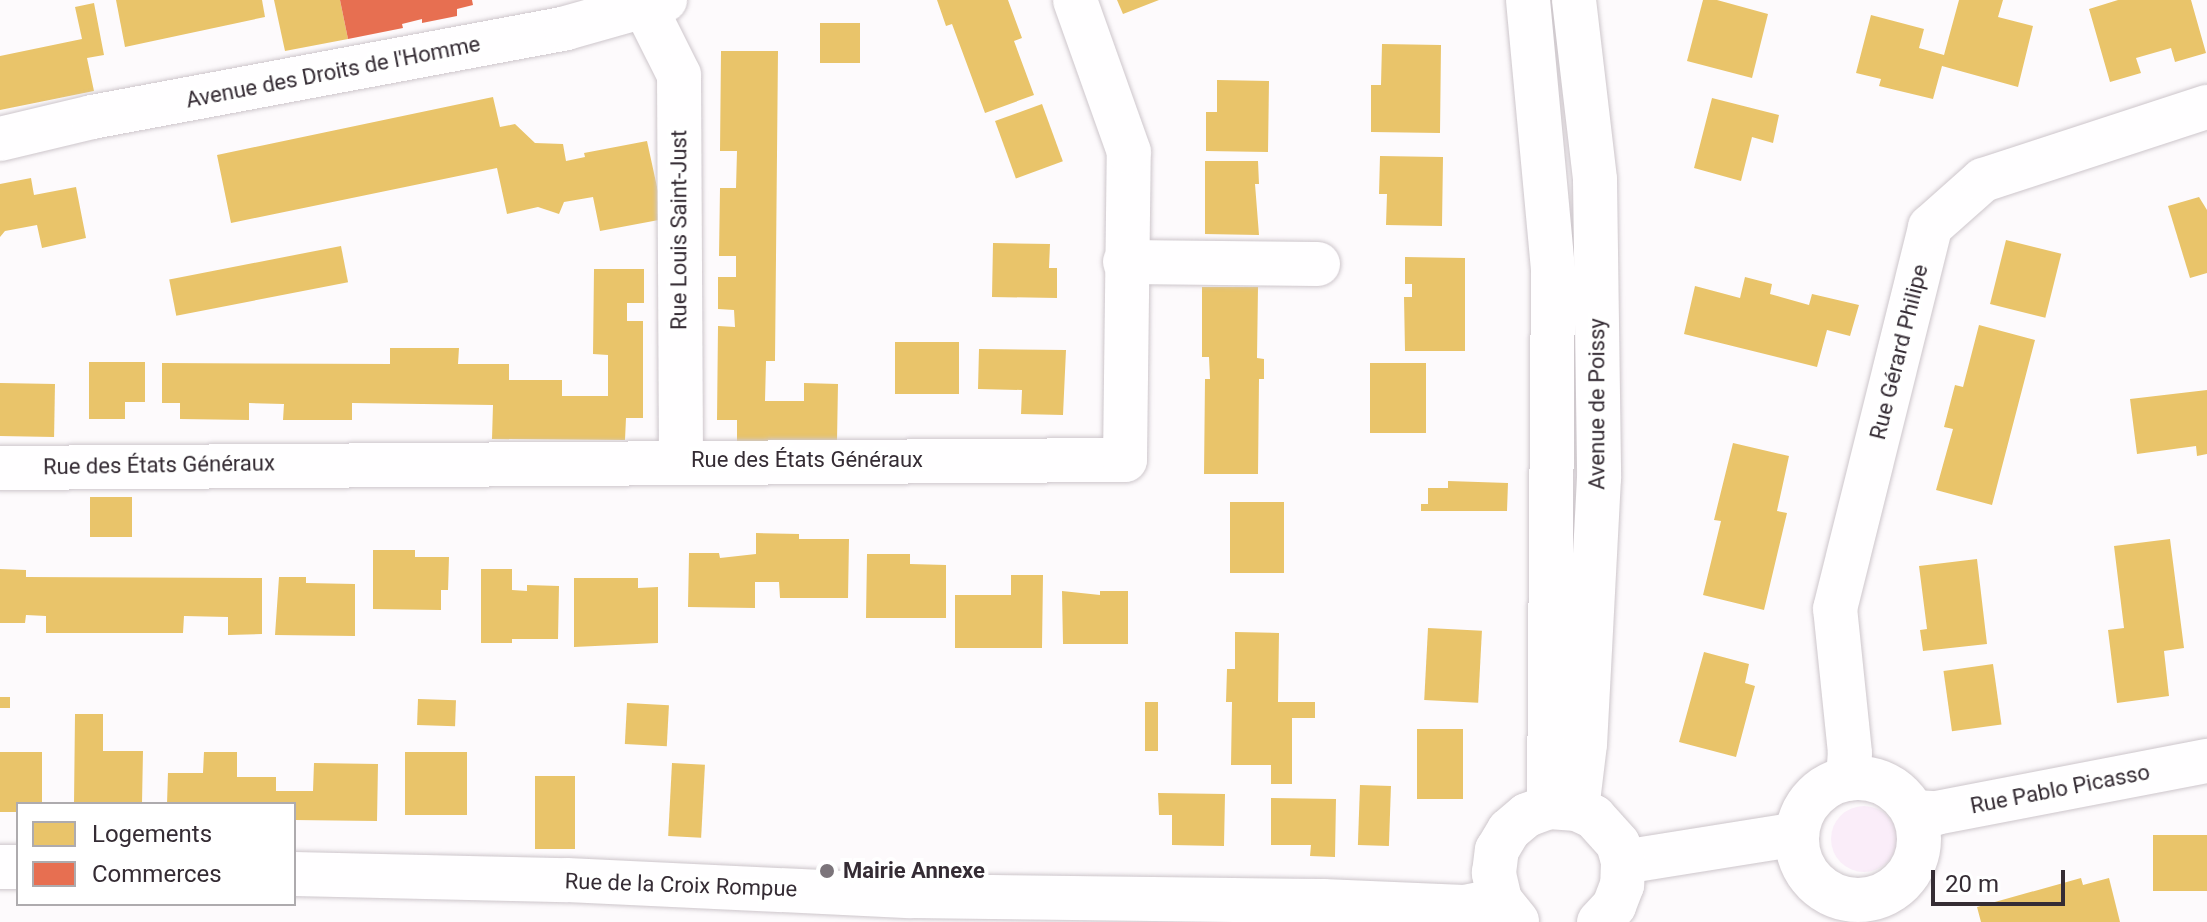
<!DOCTYPE html>
<html>
<head>
<meta charset="utf-8">
<style>
  body { margin:0 }
  #map { position:relative; width:2207px; height:922px; overflow:hidden; background:#fdfafc; font-family:Roboto,sans-serif }
  div>[style] { position:absolute }
  .green>* { inset:0; background:#faedf9 }
  .round { border-radius:50% }
  .homes>* { inset:0; background:#e9c46a; transform-origin:0 0 }
  .shops>* { inset:0; background:#e76f51 }
  .roads { filter:drop-shadow(0 0 2px #cdc6cb) drop-shadow(0 0 2px #cdc6cb) }
  .street>* { height:44px; margin:-22px; padding:0 22px; transform-origin:22px; border-radius:22px; background:#fffeff }
  .secondary>* { height:44px; margin:-22px; padding:0 22px; transform-origin:22px; border-radius:22px; background:#fffeff }
  .secondary>.ring { margin:-22px; padding:0; box-sizing:content-box; background:none; border:44px solid #fffeff; border-radius:50% }
  .dots>* { width:22px; height:22px; translate:-50% -50%; box-sizing:border-box; border:4px solid #fff; border-radius:50% }
  span { translate:-50% -50%; white-space:nowrap; text-align:center; line-height:1.15; -webkit-text-stroke:8px #fff; paint-order:stroke }
  .street-label { font-size:22px; color:#352c34 }
  .poi-label { font-size:22px; color:#352c34; font-weight:700 }
  .left { translate:0 -50%; text-align:left }
  .legend { position:absolute; left:16px; top:802px; width:280px; height:104px; box-sizing:border-box; background:#fff; border:2px solid #aeabae; margin:0; padding:10px 14px; list-style:none; font-size:24px; color:#352c34 }
  .legend li { display:flex; align-items:center; gap:16px; height:40px }
  .legend b { width:40px; border:2px solid #aeabae }
  .scale { position:absolute; left:1931px; top:870px; width:134px; height:36px; box-sizing:border-box; border:4px solid #352c34; border-top:0; padding-left:10px; font-size:24px; line-height:28px; white-space:nowrap; color:#352c34; -webkit-text-stroke:6px #fff; paint-order:stroke }
</style>
</head>
<body>
<div id="map">
  <div class="green">
    <i class="round" style="left:1831px;top:806px;width:66px;height:66px"></i>
  </div>
  <div class="homes">
    <i style="clip-path:polygon(116px 0,262px 0,265px 17px,125px 47px)"></i>
    <i style="clip-path:polygon(274px 0,340px 0,348px 39px,285px 51px)"></i>
    <i style="clip-path:polygon(937px 0,1008px 0,1022px 38px,1014px 41px,1034px 95px,985px 113px,952px 24px,946px 26px)"></i>
    <i style="clip-path:polygon(1117px 0,1159px 0,1123px 14px)"></i>
    <i style="clip-path:polygon(1703px 0,1717px 0,1768px 14px,1752px 78px,1687px 61px)"></i>
    <i style="clip-path:polygon(1959px 0,2003px 0,1998px 17px,2033px 26px,2018px 87px,1942px 66px,1933px 99px,1879px 86px,1881px 79px,1856px 73px,1871px 15px,1924px 29px,1919px 48px,1944px 55px)"></i>
    <i style="clip-path:polygon(2118px 0,2191px 0,2206px 53px,2175px 62px,2171px 48px,2136px 58px,2141px 73px,2110px 82px,2089px 9px)"></i>
    <i style="clip-path:polygon(94px 3px,104px 55px,87px 58px,94px 91px,0 110px,0 56px,82px 39px,75px 7px)"></i>
    <i style="left:820px;top:23px;width:40px;height:40px"></i>
    <i style="clip-path:polygon(1382px 44px,1441px 45px,1440px 133px,1371px 132px,1371px 85px,1381px 85px)"></i>
    <i style="clip-path:polygon(721px 51px,778px 51px,775px 361px,766px 361px,765px 401px,804px 401px,804px 383px,838px 384px,837px 441px,737px 441px,737px 420px,717px 420px,718px 326px,735px 327px,734px 310px,718px 309px,718px 277px,736px 277px,736px 256px,719px 256px,720px 188px,736px 188px,737px 151px,720px 151px)"></i>
    <i style="clip-path:polygon(1217px 80px,1269px 81px,1268px 152px,1206px 151px,1206px 112px,1217px 112px)"></i>
    <i style="clip-path:polygon(493px 97px,500px 127px,515px 124px,535px 143px,563px 144px,566px 161px,585px 157px,584px 153px,647px 141px,664px 219px,600px 231px,593px 197px,564px 202px,559px 214px,538px 207px,507px 214px,497px 168px,231px 223px,217px 155px)"></i>
    <i style="clip-path:polygon(1712px 98px,1779px 115px,1773px 143px,1752px 137px,1741px 181px,1694px 168px)"></i>
    <i style="left:1042px;top:104px;width:61px;height:50px;rotate:70deg"></i>
    <i style="clip-path:polygon(1380px 156px,1443px 157px,1442px 226px,1386px 225px,1387px 194px,1379px 194px)"></i>
    <i style="clip-path:polygon(1205px 161px,1258px 161px,1259px 184px,1255px 184px,1259px 235px,1205px 234px)"></i>
    <i style="clip-path:polygon(31px 178px,34px 195px,76px 187px,86px 238px,42px 248px,37px 225px,5px 231px,0 237px,0 184px)"></i>
    <i style="clip-path:polygon(2199px 197px,2207px 210px,2207px 273px,2190px 278px,2168px 206px)"></i>
    <i style="left:2006px;top:240px;width:57px;height:66px;rotate:14deg"></i>
    <i style="clip-path:polygon(993px 243px,1050px 244px,1049px 268px,1057px 268px,1057px 298px,992px 297px)"></i>
    <i style="left:341px;top:246px;width:37px;height:175px;rotate:79deg"></i>
    <i style="clip-path:polygon(1405px 257px,1465px 258px,1465px 351px,1405px 351px,1404px 297px,1412px 297px,1412px 284px,1405px 284px)"></i>
    <i style="clip-path:polygon(594px 269px,644px 269px,644px 303px,627px 303px,627px 321px,643px 321px,643px 418px,626px 418px,625px 440px,492px 439px,493px 405px,352px 403px,352px 420px,283px 420px,284px 404px,249px 403px,249px 420px,180px 419px,180px 403px,162px 403px,162px 363px,390px 364px,390px 348px,459px 348px,458px 364px,509px 364px,509px 380px,562px 380px,562px 396px,608px 396px,608px 355px,593px 354px)"></i>
    <i style="clip-path:polygon(1745px 277px,1772px 284px,1770px 294px,1809px 305px,1812px 294px,1859px 305px,1850px 336px,1827px 330px,1817px 367px,1684px 334px,1695px 286px,1740px 298px)"></i>
    <i style="clip-path:polygon(1202px 287px,1258px 287px,1257px 358px,1264px 359px,1264px 379px,1259px 379px,1258px 474px,1204px 474px,1205px 379px,1210px 379px,1209px 357px,1202px 357px)"></i>
    <i style="clip-path:polygon(1979px 325px,2035px 340px,1992px 505px,1936px 490px,1953px 429px,1944px 427px,1955px 385px,1963px 387px)"></i>
    <i style="left:895px;top:342px;width:64px;height:52px"></i>
    <i style="clip-path:polygon(979px 349px,1066px 350px,1063px 415px,1021px 414px,1022px 390px,978px 389px)"></i>
    <i style="clip-path:polygon(89px 362px,145px 362px,145px 402px,125px 402px,125px 419px,89px 419px)"></i>
    <i style="left:1370px;top:363px;width:56px;height:70px"></i>
    <i style="left:0;top:383px;width:55px;height:53px;rotate:1deg"></i>
    <i style="clip-path:polygon(2207px 390px,2207px 454px,2197px 456px,2196px 446px,2137px 454px,2130px 399px)"></i>
    <i style="clip-path:polygon(1733px 443px,1789px 456px,1777px 511px,1787px 513px,1764px 610px,1703px 595px,1721px 521px,1714px 520px)"></i>
    <i style="clip-path:polygon(1448px 481px,1508px 483px,1507px 511px,1421px 511px,1421px 504px,1428px 504px,1428px 488px,1448px 488px)"></i>
    <i style="left:90px;top:497px;width:42px;height:40px"></i>
    <i style="left:1230px;top:502px;width:54px;height:71px"></i>
    <i style="clip-path:polygon(756px 533px,799px 534px,799px 539px,849px 539px,848px 598px,780px 598px,779px 582px,755px 582px,755px 608px,688px 607px,689px 553px,719px 553px,720px 558px,756px 554px)"></i>
    <i style="clip-path:polygon(2170px 539px,2184px 648px,2164px 651px,2169px 696px,2117px 703px,2108px 630px,2124px 628px,2114px 546px)"></i>
    <i style="clip-path:polygon(373px 550px,415px 550px,415px 557px,449px 557px,448px 590px,441px 590px,441px 610px,373px 609px)"></i>
    <i style="clip-path:polygon(867px 554px,910px 554px,910px 564px,946px 565px,946px 618px,866px 618px)"></i>
    <i style="clip-path:polygon(1977px 559px,1987px 644px,1923px 651px,1920px 630px,1927px 629px,1919px 566px)"></i>
    <i style="clip-path:polygon(0 569px,26px 570px,26px 577px,262px 578px,262px 634px,228px 635px,228px 617px,184px 616px,183px 633px,46px 633px,46px 616px,26px 615px,25px 623px,0 623px)"></i>
    <i style="clip-path:polygon(481px 569px,512px 569px,512px 590px,527px 591px,527px 585px,559px 586px,558px 639px,512px 639px,512px 643px,481px 643px)"></i>
    <i style="clip-path:polygon(1011px 575px,1043px 575px,1042px 648px,955px 648px,955px 595px,1011px 595px)"></i>
    <i style="clip-path:polygon(279px 577px,306px 577px,306px 583px,355px 584px,355px 636px,275px 635px)"></i>
    <i style="clip-path:polygon(574px 578px,638px 578px,638px 588px,658px 587px,658px 643px,574px 647px)"></i>
    <i style="clip-path:polygon(1062px 591px,1100px 595px,1100px 591px,1128px 591px,1128px 644px,1063px 644px)"></i>
    <i style="left:1428px;top:628px;width:54px;height:72px;rotate:3deg"></i>
    <i style="clip-path:polygon(1235px 632px,1279px 633px,1278px 702px,1315px 702px,1315px 718px,1292px 718px,1292px 784px,1271px 784px,1271px 765px,1231px 765px,1232px 702px,1226px 702px,1227px 669px,1235px 669px)"></i>
    <i style="clip-path:polygon(1704px 652px,1749px 664px,1745px 683px,1755px 686px,1736px 757px,1679px 742px)"></i>
    <i style="left:1993px;top:664px;width:61px;height:50px;rotate:82deg"></i>
    <i style="left:0;top:697px;width:10px;height:11px"></i>
    <i style="left:418px;top:699px;width:38px;height:26px;rotate:2deg"></i>
    <i style="left:1145px;top:702px;width:13px;height:49px"></i>
    <i style="left:627px;top:703px;width:42px;height:41px;rotate:3deg"></i>
    <i style="clip-path:polygon(75px 714px,103px 714px,103px 751px,143px 751px,142px 804px,74px 804px)"></i>
    <i style="left:1463px;top:729px;width:70px;height:46px;rotate:90deg"></i>
    <i style="clip-path:polygon(0 752px,42px 752px,42px 804px,18px 804px,18px 812px,0 812px)"></i>
    <i style="clip-path:polygon(204px 752px,237px 752px,237px 777px,276px 777px,276px 791px,313px 791px,314px 763px,378px 764px,377px 821px,294px 820px,294px 804px,167px 804px,168px 773px,203px 773px)"></i>
    <i style="left:405px;top:752px;width:62px;height:63px"></i>
    <i style="left:672px;top:763px;width:33px;height:73px;rotate:3deg"></i>
    <i style="left:535px;top:776px;width:40px;height:73px"></i>
    <i style="left:1360px;top:785px;width:31px;height:60px;rotate:2deg"></i>
    <i style="clip-path:polygon(1158px 793px,1225px 794px,1224px 846px,1172px 845px,1172px 815px,1159px 815px)"></i>
    <i style="clip-path:polygon(1271px 798px,1336px 799px,1335px 857px,1310px 856px,1311px 845px,1271px 845px)"></i>
    <i style="left:2207px;top:835px;width:56px;height:54px;rotate:90deg"></i>
    <i style="clip-path:polygon(2081px 878px,2083px 885px,2109px 878px,2120px 922px,1981px 922px,1977px 907px)"></i>
  </div>
  <div class="shops">
    <i style="clip-path:polygon(340px 0,472px 0,473px 5px,457px 9px,457px 16px,422px 23px,422px 19px,402px 24px,403px 28px,348px 39px)"></i>
  </div>
  <div class="roads">
    <div class="street">
      <i style="left:645px;top:7px;width:76px;rotate:63.4deg"></i>
      <i style="left:679px;top:75px;width:385px;rotate:89.7deg"></i>
      <i style="left:0;top:139px;width:95px;rotate:-13.4deg"></i>
      <i style="left:92px;top:117px;width:482px;rotate:-10.6deg"></i>
      <i style="left:566px;top:28px;width:103px;rotate:-15.8deg"></i>
      <i style="left:1125px;top:262px;width:193px;rotate:0.6deg"></i>
      <i style="left:0;top:468px;width:1125px;rotate:-0.41deg"></i>
      <i style="left:1125px;top:460px;width:308px;rotate:-89.3deg"></i>
      <i style="left:1129px;top:152px;width:161px;rotate:-109.6deg"></i>
      <i style="left:1848px;top:779px;width:26px;rotate:-86deg"></i>
      <i style="left:1850px;top:753px;width:145px;rotate:-95.9deg"></i>
      <i style="left:1835px;top:609px;width:394px;rotate:-76deg"></i>
      <i style="left:1930px;top:227px;width:71px;rotate:-41.6deg"></i>
      <i style="left:1983px;top:180px;width:236px;rotate:-18.1deg"></i>
      <i style="left:1914px;top:812px;width:22px;rotate:3deg"></i>
      <i style="left:1936px;top:813px;width:276px;rotate:-10.9deg"></i>
    </div>
    <div class="secondary">
      <i style="left:1528px;top:0;width:272px;rotate:84.7deg"></i>
      <i style="left:1553px;top:271px;width:536px;rotate:90.43deg"></i>
      <i style="left:1574px;top:0;width:181px;rotate:83.3deg"></i>
      <i style="left:1595px;top:180px;width:298px;rotate:89.2deg"></i>
      <i style="left:1599px;top:478px;width:266px;rotate:93deg"></i>
      <i style="left:1585px;top:744px;width:65px;rotate:97deg"></i>
      <i class="ring" style="left:1797px;top:778px;width:78px;height:78px"></i>
      <i style="left:1623px;top:862px;width:176px;rotate:-9.1deg"></i>
      <i style="left:0;top:867px;width:18px"></i>
      <i style="left:294px;top:874px;width:273px;rotate:1.3deg"></i>
      <i style="left:567px;top:880px;width:344px;rotate:2.7deg"></i>
      <i style="left:911px;top:896px;width:412px;rotate:0.7deg"></i>
      <i style="left:1323px;top:901px;width:141px;rotate:2.4deg"></i>
      <i style="left:1464px;top:907px;width:37px;rotate:-11deg"></i>
      <i style="left:1517px;top:921px;width:27px;rotate:-129deg"></i>
      <i style="left:1500px;top:900px;width:28px;rotate:-103deg"></i>
      <i style="left:1494px;top:873px;width:23px;rotate:-83deg"></i>
      <i style="left:1497px;top:850px;width:23px;rotate:-59deg"></i>
      <i style="left:1509px;top:830px;width:23px;rotate:-40deg"></i>
      <i style="left:1527px;top:815px;width:23px;rotate:-20deg"></i>
      <i style="left:1549px;top:807px;width:28px;rotate:4deg"></i>
      <i style="left:1577px;top:809px;width:19px;rotate:25deg"></i>
      <i style="left:1594px;top:817px;width:36px;rotate:48deg"></i>
      <i style="left:1618px;top:844px;width:19px;rotate:74deg"></i>
      <i style="left:1623px;top:862px;width:23px;rotate:92deg"></i>
      <i style="left:1622px;top:885px;width:22px;rotate:111deg"></i>
      <i style="left:1614px;top:906px;width:22px;rotate:133deg"></i>
    </div>
  </div>
  <div class="dots">
    <i style="left:827px;top:871px;background:#7b747a"></i>
  </div>
  <div class="street-label">
    <span style="left:333px;top:72px;rotate:-11deg">Avenue des Droits de l'Homme</span>
    <span style="left:679px;top:230px;rotate:-90deg">Rue Louis Saint-Just</span>
    <span style="left:1899px;top:352px;rotate:-76deg">Rue Gérard Philipe</span>
    <span style="left:1597px;top:404px;rotate:-90deg">Avenue de Poissy</span>
    <span style="left:807px;top:460px">Rue des États Généraux</span>
    <span style="left:159px;top:465px;rotate:-1deg">Rue des États Généraux</span>
    <span style="left:2060px;top:789px;rotate:-11deg">Rue Pablo Picasso</span>
    <span style="left:681px;top:885px;rotate:2deg">Rue de la Croix Rompue</span>
  </div>
  <div class="poi-label">
    <span class="left" style="left:843px;top:871px">Mairie Annexe</span>
  </div>
  <ul class="legend">
  <li><b style="height:22px;background:#e9c46a"></b>Logements</li>
  <li><b style="height:22px;background:#e76f51"></b>Commerces</li>
  </ul>
  <div class="scale">20 m</div>
</div>
</body>
</html>
